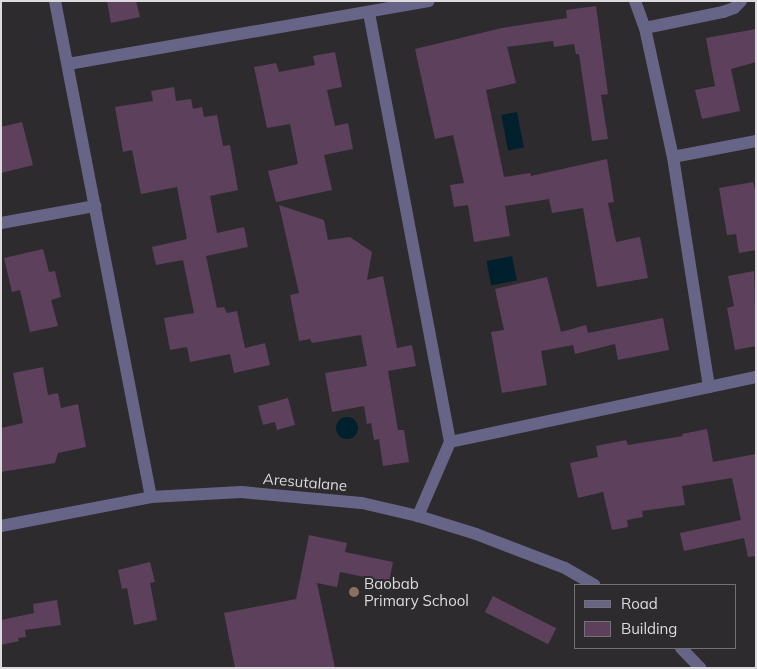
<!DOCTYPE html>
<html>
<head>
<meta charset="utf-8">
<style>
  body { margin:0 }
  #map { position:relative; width:757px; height:669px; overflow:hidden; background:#2e2b2e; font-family:Mulish,sans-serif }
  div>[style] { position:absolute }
  .water>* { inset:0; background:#00202e; transform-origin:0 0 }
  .round { border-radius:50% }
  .building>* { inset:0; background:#5d405c; transform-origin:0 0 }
  .street>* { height:12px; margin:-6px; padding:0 6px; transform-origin:6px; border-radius:6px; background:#666587 }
  .dots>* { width:14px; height:14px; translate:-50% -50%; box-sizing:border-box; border:2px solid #2e2b2e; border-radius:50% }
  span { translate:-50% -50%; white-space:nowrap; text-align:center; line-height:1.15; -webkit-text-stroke:4px #2e2b2e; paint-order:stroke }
  .street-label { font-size:15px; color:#dcdadc }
  .poi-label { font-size:15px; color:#dcdadc }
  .left { translate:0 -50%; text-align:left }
  .frame { position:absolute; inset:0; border:2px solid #dcdadc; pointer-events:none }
  .legend { position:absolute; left:574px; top:584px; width:162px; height:65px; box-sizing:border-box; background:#2e2b2e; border:1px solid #747174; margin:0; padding:6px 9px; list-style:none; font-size:15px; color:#dcdadc }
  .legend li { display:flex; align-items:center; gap:10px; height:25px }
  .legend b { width:25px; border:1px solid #747174 }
</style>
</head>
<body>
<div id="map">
  <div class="water">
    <i style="left:517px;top:112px;width:36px;height:16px;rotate:79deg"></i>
    <i style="left:512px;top:256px;width:25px;height:26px;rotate:79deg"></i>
    <i class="round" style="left:336px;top:417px;width:22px;height:22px"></i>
  </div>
  <div class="building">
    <i style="clip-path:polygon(107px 1px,136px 1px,140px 17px,111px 23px)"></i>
    <i style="clip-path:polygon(596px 6px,608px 94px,601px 95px,608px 139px,592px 141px,579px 54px,576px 54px,574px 44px,554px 47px,553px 41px,507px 47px,516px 83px,486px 90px,504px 177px,530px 173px,531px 176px,607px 159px,614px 202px,608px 203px,616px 242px,640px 237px,648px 278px,597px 287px,583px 208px,552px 213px,549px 199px,505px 206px,510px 236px,474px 242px,468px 205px,454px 207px,450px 185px,464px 183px,453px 135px,435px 139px,415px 49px,502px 28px,567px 18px,566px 10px)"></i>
    <i style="clip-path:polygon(756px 29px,756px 62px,731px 69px,740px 111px,702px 119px,695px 90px,715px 86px,706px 38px)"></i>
    <i style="clip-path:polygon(335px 52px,342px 87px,327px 90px,335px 126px,348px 123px,353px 149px,324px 155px,332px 190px,276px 202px,268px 171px,298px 164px,290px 124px,267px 128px,254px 67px,276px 63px,279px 72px,315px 65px,313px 56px)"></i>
    <i style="clip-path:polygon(174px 87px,176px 101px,191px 99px,193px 109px,202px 107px,204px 117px,217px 115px,223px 146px,230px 145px,238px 190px,210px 196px,217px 233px,244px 227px,248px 247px,206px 256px,217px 308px,224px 307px,227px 313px,237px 311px,245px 348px,265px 343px,270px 365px,234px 373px,230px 354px,190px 362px,187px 347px,170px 350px,164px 318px,194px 313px,183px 260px,156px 265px,152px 247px,187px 239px,177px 187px,141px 194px,132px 150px,123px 152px,115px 107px,153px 101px,151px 91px)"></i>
    <i style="clip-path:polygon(22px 122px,33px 165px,1px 173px,1px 127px)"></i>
    <i style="clip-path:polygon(753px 182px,756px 195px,756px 250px,739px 253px,736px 234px,727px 235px,719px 188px)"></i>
    <i style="clip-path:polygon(279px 205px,324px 220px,328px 240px,350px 237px,372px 252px,367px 280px,383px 276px,397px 348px,412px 345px,416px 366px,388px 371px,398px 430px,404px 430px,409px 462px,383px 466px,379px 439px,374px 440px,371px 423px,367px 424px,364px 406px,332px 412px,325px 373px,367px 366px,361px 335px,312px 343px,310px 339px,299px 341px,290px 295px,299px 293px)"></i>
    <i style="clip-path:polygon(43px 249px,49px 272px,55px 271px,61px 297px,51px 300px,58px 326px,30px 332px,20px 290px,12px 292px,4px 258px)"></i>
    <i style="clip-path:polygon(754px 271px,756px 346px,735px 350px,727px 308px,734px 306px,728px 276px)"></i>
    <i style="clip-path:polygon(547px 277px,561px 332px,586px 325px,588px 333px,663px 318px,669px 350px,618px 360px,615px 344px,575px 354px,573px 345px,541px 351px,547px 385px,502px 393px,491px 332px,504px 330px,495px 289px)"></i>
    <i style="clip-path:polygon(43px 367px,48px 395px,58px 393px,61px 408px,78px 404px,86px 447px,58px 453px,55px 463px,1px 472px,1px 428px,23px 423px,13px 373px)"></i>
    <i style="clip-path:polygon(288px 398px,295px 425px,277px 430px,275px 422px,263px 425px,258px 406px)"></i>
    <i style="clip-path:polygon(707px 429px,713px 462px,756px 454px,756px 556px,748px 557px,744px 538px,684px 551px,680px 533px,741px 520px,732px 478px,682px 486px,685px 505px,642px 511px,643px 517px,627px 520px,628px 527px,612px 530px,603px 492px,578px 498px,570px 463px,598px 457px,596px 446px,626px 440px,628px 445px,683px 436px,682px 434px)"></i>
    <i style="clip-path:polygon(309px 535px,347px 543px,345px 552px,393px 562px,389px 582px,340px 572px,337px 587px,317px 583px,335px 668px,235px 668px,224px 613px,296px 599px)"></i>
    <i style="clip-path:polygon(150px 562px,155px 582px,150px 583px,157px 620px,134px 625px,127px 588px,122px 589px,118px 570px)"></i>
    <i style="left:493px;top:596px;width:71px;height:18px;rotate:27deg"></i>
    <i style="clip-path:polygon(57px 600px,61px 625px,25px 630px,26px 637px,18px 638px,19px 641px,1px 645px,1px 620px,34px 613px,33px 604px)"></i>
  </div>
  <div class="street">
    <i style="left:55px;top:1px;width:505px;rotate:79.05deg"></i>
    <i style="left:635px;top:1px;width:29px;rotate:70deg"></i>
    <i style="left:645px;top:28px;width:132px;rotate:77.8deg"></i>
    <i style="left:673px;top:157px;width:233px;rotate:81.1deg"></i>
    <i style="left:369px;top:13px;width:437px;rotate:79.3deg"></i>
    <i style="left:450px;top:442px;width:81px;rotate:113.4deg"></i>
    <i style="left:645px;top:28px;width:80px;rotate:-11.6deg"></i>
    <i style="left:723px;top:12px;width:12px;rotate:-20deg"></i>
    <i style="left:734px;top:8px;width:10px;rotate:-45deg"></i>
    <i style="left:68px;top:64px;width:366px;rotate:-9.9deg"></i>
    <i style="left:673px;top:157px;width:85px;rotate:-10.9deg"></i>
    <i style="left:1px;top:223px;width:96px;rotate:-10.3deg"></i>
    <i style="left:450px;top:442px;width:313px;rotate:-12deg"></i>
    <i style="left:1px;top:526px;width:153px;rotate:-10.9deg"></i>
    <i style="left:151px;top:497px;width:90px;rotate:-3.2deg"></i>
    <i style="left:241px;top:492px;width:121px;rotate:5.2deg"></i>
    <i style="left:362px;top:503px;width:57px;rotate:13.1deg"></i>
    <i style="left:418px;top:516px;width:61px;rotate:17.2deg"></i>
    <i style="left:476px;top:534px;width:95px;rotate:20.9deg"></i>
    <i style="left:565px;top:568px;width:34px;rotate:30deg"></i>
    <i style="left:681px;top:648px;width:28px;rotate:46deg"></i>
  </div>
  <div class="dots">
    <i style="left:354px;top:592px;background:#8d6e63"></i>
  </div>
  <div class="street-label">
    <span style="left:305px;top:482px;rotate:5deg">Aresutalane</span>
  </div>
  <div class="poi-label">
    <span class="left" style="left:364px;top:592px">Baobab<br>Primary School</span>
  </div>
  <div class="frame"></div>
  <ul class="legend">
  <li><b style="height:6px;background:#666587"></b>Road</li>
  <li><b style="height:14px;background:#5d405c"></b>Building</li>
  </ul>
</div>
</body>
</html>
